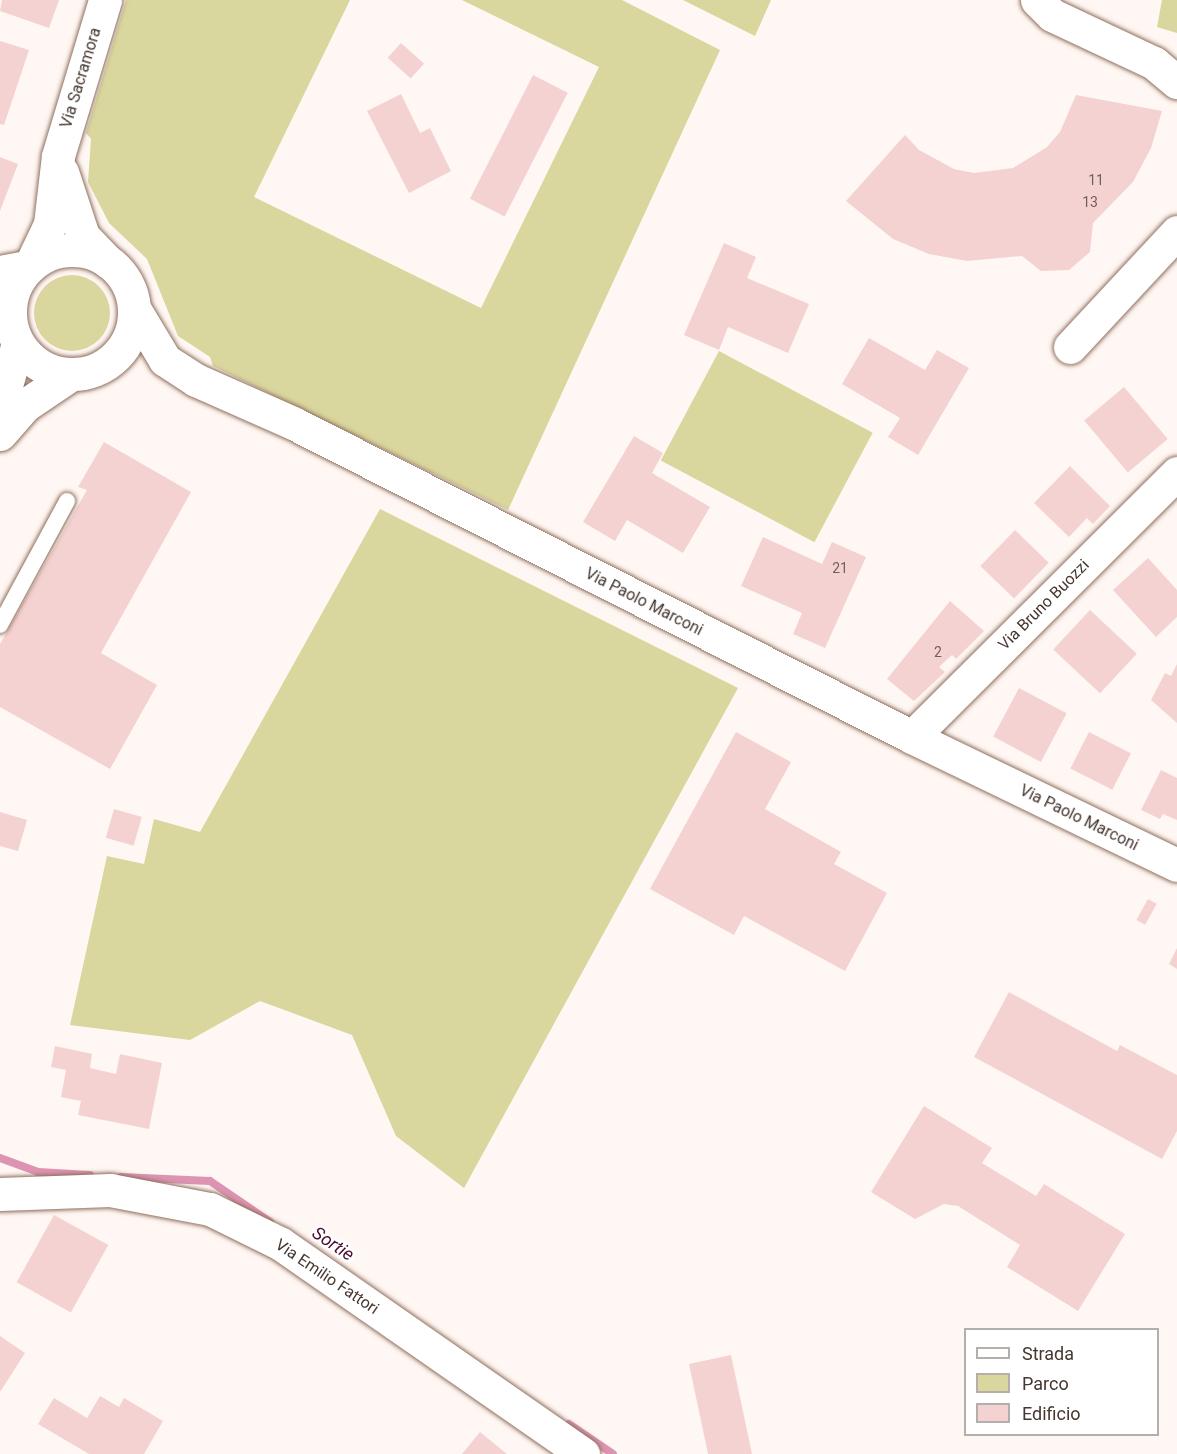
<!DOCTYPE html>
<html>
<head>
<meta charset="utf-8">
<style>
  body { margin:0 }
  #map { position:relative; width:1177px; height:1454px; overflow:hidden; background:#fff7f3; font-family:Roboto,sans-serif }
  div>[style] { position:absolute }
  .green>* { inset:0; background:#d9d69e; transform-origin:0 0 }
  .round { border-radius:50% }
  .stream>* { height:8px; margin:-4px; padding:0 4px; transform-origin:4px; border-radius:4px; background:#dd94b2 }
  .building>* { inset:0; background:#f4d2d1; transform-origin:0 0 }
  .roads { filter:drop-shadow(0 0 2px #906f5e) drop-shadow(0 0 2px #906f5e) }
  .service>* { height:16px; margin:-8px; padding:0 8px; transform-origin:8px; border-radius:8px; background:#fff }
  .minor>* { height:33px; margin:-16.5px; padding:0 16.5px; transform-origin:16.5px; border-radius:16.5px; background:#fff }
  .tertiary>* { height:33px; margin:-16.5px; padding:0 16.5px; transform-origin:16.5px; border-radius:16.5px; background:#fff }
  .tertiary>.ring { margin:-16.5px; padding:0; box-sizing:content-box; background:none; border:33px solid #fff; border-radius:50% }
  span { translate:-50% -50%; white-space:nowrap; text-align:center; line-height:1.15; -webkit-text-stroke:5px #fff; paint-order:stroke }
  .number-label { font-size:14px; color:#725e58 }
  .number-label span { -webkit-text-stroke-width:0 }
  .street-label { font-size:16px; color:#463730 }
  .water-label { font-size:18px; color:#4d0d2f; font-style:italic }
  .legend { position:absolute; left:964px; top:1328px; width:195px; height:108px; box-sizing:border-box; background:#fff; border:2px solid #b5afac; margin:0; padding:8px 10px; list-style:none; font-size:18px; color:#463730 }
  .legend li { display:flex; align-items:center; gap:12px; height:30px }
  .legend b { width:30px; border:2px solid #b5afac }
</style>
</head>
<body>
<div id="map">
  <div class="green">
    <i style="clip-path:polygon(126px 0,350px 0,254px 197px,481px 308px,599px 67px,462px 0,622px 0,720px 50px,508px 510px,213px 366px,210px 357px,178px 336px,147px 259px,109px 223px,88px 182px,91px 139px,86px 133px)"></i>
    <i style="clip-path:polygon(683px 0,771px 0,755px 36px)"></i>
    <i style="clip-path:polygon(1162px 0,1177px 0,1177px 33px,1157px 27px)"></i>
    <i class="round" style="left:34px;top:275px;width:76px;height:76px"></i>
    <i style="left:719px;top:351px;width:174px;height:124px;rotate:28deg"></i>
    <i style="clip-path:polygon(380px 509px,738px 688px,464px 1188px,396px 1136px,352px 1035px,260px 1001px,190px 1040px,70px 1025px,107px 856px,144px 864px,154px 819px,200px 832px)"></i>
  </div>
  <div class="stream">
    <i style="left:0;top:1158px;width:40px;rotate:20.2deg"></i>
    <i style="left:38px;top:1172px;width:52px;rotate:3.3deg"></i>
    <i style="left:121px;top:1177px;width:89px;rotate:2.6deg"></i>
    <i style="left:210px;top:1181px;width:73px;rotate:34.3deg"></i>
    <i style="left:569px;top:1424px;width:53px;rotate:34.3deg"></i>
  </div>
  <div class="building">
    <i style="clip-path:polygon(2px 0,59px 0,49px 28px,0 11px)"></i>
    <i style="clip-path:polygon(0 41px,29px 50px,4px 125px,0 124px)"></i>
    <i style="left:401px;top:43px;width:31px;height:20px;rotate:42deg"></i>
    <i style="left:533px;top:75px;width:39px;height:139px;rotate:27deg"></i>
    <i style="clip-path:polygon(401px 94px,420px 133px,430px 128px,451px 171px,409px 193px,367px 111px)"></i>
    <i style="clip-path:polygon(1076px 95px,1162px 111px,1151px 148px,1133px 182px,1093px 223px,1090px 252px,1069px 270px,1041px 271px,1022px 256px,967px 261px,929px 254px,893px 239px,846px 201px,905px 135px,919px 150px,954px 169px,974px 173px,1013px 168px,1047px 147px,1060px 132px)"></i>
    <i style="clip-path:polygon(0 157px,18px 164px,0 211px)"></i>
    <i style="clip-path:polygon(724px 243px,756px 257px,747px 278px,809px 304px,788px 353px,728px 327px,719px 350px,684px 335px)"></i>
    <i style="clip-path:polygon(869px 338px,925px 370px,937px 350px,969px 368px,918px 455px,888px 437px,900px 418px,842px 384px)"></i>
    <i style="left:1124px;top:387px;width:68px;height:52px;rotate:50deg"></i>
    <i style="clip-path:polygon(634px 436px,663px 453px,652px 473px,710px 507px,683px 553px,627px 520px,615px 541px,583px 522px)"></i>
    <i style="clip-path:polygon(104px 442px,191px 492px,101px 653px,157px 685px,110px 769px,0 707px,0 644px,87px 490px,78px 487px)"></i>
    <i style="clip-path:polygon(1070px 466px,1110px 506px,1093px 524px,1087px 518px,1069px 537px,1034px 503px)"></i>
    <i style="left:1015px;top:530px;width:47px;height:50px;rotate:44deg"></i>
    <i style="clip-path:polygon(763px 537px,822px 564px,832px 542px,866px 557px,825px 648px,793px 634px,802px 613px,741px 586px)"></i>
    <i style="clip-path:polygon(1148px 558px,1177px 590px,1177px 617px,1156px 637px,1113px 590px)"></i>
    <i style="clip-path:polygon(950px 601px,984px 631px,956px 659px,952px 655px,939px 667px,945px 672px,914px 701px,887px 679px)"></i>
    <i style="left:1090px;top:610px;width:64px;height:54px;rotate:43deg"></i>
    <i style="clip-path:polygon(1177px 664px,1177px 723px,1151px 700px,1165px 673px,1171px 676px)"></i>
    <i style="left:1019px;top:688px;width:54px;height:55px;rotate:28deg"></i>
    <i style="clip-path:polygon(736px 732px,791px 762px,765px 809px,841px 852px,834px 864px,887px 893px,845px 971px,744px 916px,734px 935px,650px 889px)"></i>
    <i style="left:1089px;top:732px;width:47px;height:41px;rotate:27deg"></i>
    <i style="clip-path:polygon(1161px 770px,1177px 778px,1177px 820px,1163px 814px,1160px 819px,1141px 810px)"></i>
    <i style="left:114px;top:809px;width:29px;height:30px;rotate:16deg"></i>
    <i style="clip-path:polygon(0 812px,27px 820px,18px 851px,0 846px)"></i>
    <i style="left:1148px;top:899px;width:10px;height:24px;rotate:29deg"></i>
    <i style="clip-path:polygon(1177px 948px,1177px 969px,1169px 964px)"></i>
    <i style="clip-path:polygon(1009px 992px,1117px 1051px,1120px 1045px,1177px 1075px,1177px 1131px,1162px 1159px,974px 1057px)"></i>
    <i style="clip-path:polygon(55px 1046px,92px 1054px,90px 1068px,116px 1074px,120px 1054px,162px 1063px,149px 1129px,78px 1115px,81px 1101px,61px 1097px,66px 1070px,51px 1067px)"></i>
    <i style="clip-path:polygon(924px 1106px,992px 1148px,982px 1163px,1036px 1196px,1044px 1184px,1125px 1234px,1078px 1311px,1007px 1267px,1020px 1245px,958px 1206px,944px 1204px,915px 1219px,871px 1192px)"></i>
    <i style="left:54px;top:1215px;width:62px;height:77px;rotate:29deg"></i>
    <i style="clip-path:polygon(0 1336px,25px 1353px,0 1392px)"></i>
    <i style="left:731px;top:1355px;width:101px;height:43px;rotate:78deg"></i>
    <i style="clip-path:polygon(100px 1396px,119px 1407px,124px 1398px,163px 1421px,144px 1454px,89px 1454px,38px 1424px,54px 1398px,87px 1418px)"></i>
    <i style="clip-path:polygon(480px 1432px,507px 1454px,462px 1454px)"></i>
  </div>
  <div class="roads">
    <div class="service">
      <i style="left:0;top:625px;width:141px;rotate:-61.6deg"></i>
    </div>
    <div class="minor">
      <i style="left:1037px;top:0;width:21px;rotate:45deg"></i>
      <i style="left:1052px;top:15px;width:113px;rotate:25.2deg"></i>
      <i style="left:1154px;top:63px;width:30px;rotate:40deg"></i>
      <i style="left:0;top:272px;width:31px;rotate:-11deg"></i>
      <i style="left:1070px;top:347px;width:157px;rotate:-47.1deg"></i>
      <i style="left:0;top:407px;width:66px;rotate:-74.3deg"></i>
      <i style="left:0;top:434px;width:37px;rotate:-49deg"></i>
      <i style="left:24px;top:406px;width:55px;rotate:-34deg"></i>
      <i style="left:912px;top:737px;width:374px;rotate:-44.9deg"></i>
      <i style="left:0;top:1194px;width:110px;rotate:-2.1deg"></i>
      <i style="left:110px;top:1190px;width:102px;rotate:10.8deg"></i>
      <i style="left:210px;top:1209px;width:79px;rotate:26.2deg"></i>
      <i style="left:281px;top:1244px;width:368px;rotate:34.8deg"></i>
    </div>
    <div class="tertiary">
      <i style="left:62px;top:172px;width:67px;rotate:71.8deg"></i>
      <i style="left:83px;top:236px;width:36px;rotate:46deg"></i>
      <i class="ring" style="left:10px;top:250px;width:91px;height:91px"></i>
      <i style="left:30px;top:266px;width:47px;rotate:-64.5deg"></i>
      <i style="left:50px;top:224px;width:68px;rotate:-83.3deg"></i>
      <i style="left:58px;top:156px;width:163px;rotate:-73.2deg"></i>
      <i style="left:135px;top:310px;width:58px;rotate:59deg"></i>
      <i style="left:165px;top:360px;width:37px;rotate:33deg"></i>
      <i style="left:196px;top:380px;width:106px;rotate:23.9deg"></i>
      <i style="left:293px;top:423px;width:694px;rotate:26.9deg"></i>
      <i style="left:912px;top:737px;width:294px;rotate:25.8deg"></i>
    </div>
  </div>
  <div class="number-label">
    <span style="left:1096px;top:180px">11</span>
    <span style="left:1090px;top:202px">13</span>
    <span style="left:840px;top:568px">21</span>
    <span style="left:938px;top:652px">2</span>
  </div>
  <div class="street-label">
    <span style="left:81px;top:78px;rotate:-73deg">Via Sacramora</span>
    <span style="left:644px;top:602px;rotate:27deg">Via Paolo Marconi</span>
    <span style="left:1044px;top:605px;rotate:-45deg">Via Bruno Buozzi</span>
    <span style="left:1079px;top:818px;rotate:26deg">Via Paolo Marconi</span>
    <span style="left:327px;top:1277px;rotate:34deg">Via Emilio Fattori</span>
  </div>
  <div class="water-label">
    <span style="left:333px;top:1244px;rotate:34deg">Sortie</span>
  </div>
  <ul class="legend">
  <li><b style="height:8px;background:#fff"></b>Strada</li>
  <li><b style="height:16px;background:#d9d69e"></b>Parco</li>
  <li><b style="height:16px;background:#f4d2d1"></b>Edificio</li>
  </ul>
</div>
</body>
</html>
